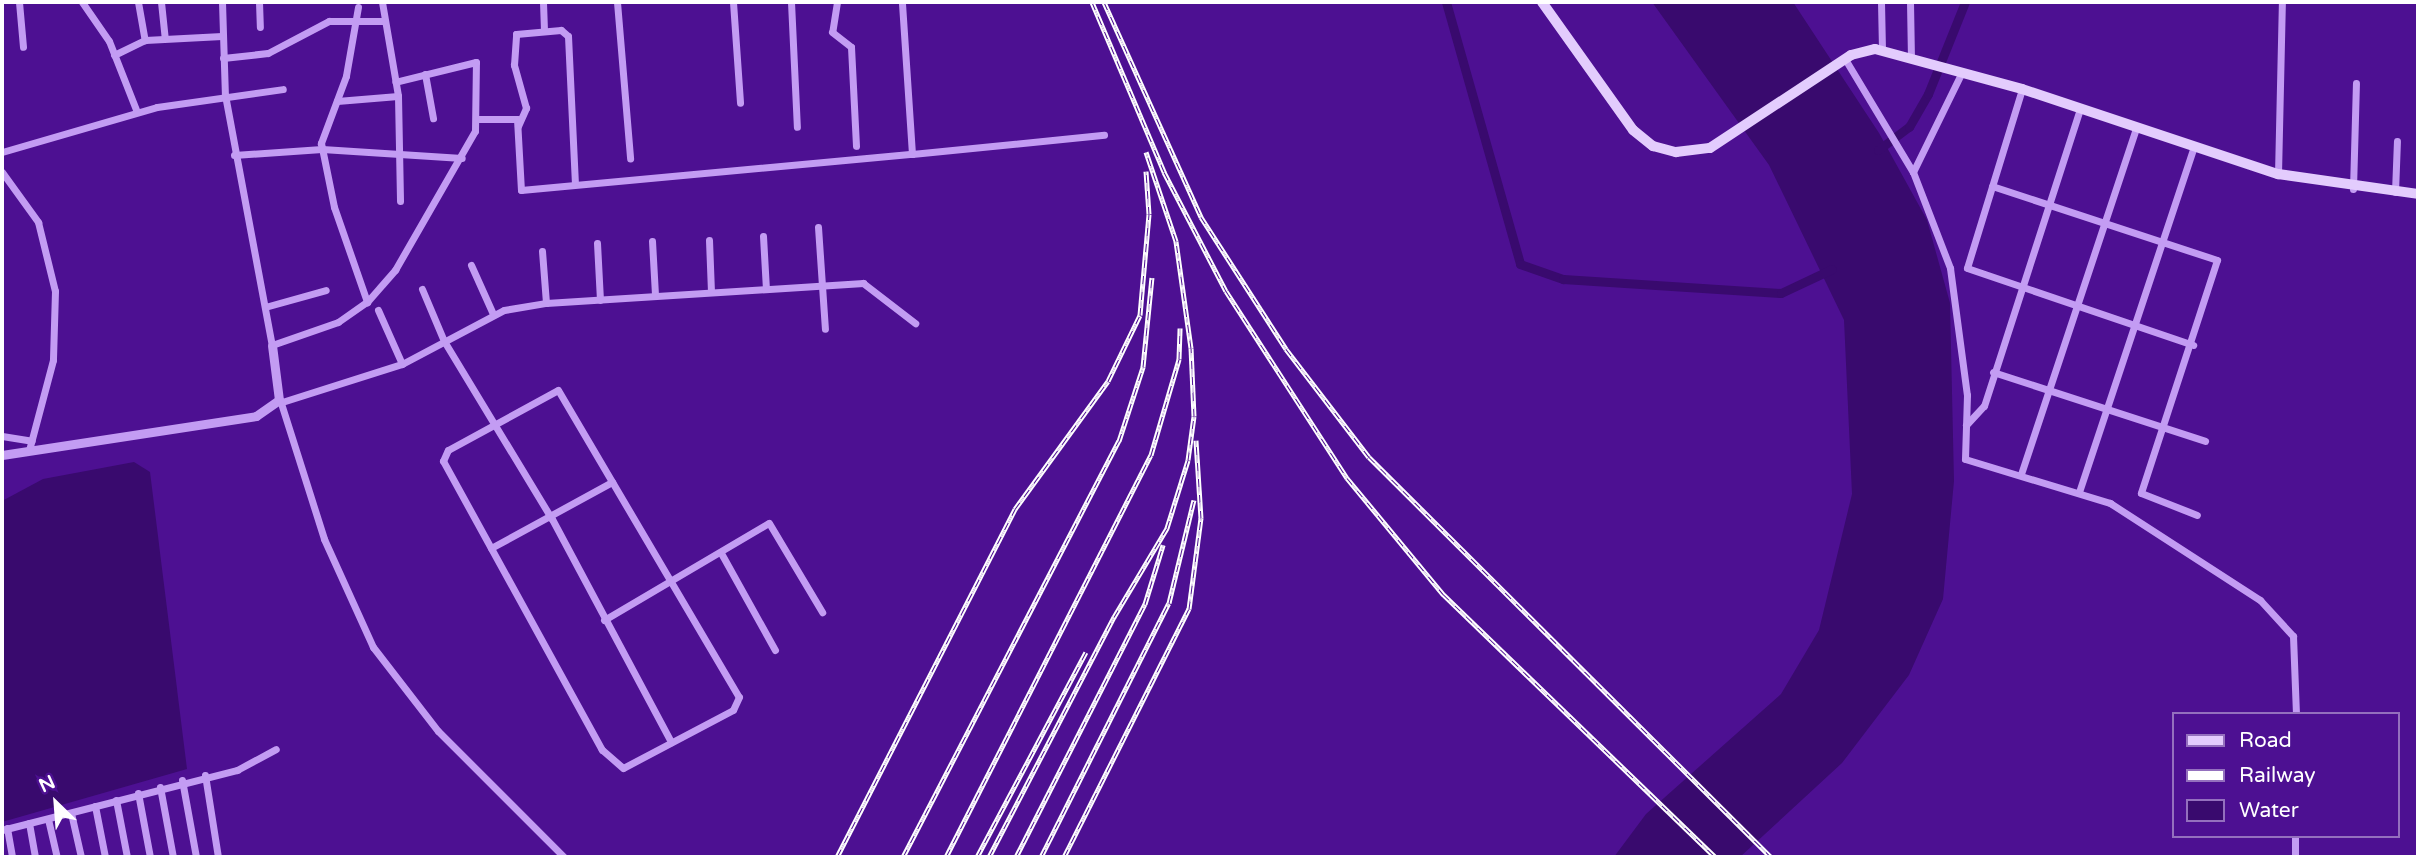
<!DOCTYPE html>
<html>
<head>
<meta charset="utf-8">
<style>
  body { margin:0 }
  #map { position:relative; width:2420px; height:859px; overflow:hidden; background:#4d1092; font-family:"Varela Round",sans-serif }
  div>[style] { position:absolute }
  .water>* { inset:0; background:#390a6e }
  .canal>* { height:9px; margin:-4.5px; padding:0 4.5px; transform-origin:4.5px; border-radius:4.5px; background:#390a6e }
  .minor>* { height:7px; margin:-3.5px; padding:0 3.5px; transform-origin:3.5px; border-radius:3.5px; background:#c39cf3 }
  .tertiary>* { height:9px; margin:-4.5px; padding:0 4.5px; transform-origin:4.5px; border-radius:4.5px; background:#c39cf3 }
  .secondary>* { height:10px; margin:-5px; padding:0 5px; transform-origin:5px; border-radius:5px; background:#e3ccfd }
  .rail>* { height:5px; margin-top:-2.5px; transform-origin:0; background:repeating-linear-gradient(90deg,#4d1092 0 8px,#fff 0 16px); box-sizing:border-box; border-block:2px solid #fff }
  span { translate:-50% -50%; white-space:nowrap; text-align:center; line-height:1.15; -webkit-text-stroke:7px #4d1092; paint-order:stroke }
  .frame { position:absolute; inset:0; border:4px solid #fff; pointer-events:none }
  .legend { position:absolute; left:2172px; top:712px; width:228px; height:126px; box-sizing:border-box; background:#4d1092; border:2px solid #9470be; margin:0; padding:9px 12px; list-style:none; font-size:21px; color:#fff }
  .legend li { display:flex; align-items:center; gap:14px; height:35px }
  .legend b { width:35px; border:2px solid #9470be }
  .north { position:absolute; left:21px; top:768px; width:70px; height:70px; -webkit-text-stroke:5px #4d1092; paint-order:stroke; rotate:335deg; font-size:19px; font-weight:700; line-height:28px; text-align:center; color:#fff }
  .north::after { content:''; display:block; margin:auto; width:24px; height:32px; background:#fff; clip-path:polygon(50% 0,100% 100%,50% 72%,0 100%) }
</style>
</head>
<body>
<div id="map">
  <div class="water">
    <i style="clip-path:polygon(1652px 2px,1793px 2px,1879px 133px,1927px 220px,1950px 303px,1954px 481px,1943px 599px,1909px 675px,1842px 763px,1740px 857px,1614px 857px,1646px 814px,1781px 694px,1819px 630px,1852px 494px,1844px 320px,1769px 165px)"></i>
    <i style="clip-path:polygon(134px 462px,150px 472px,187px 769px,2px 822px,2px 501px,43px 479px)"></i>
  </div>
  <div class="canal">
    <i style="left:1446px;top:2px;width:272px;rotate:74.2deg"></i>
    <i style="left:1520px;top:264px;width:46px;rotate:19.2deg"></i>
    <i style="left:1563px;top:279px;width:218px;rotate:3.7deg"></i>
    <i style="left:1781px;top:293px;width:56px;rotate:-25.2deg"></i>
    <i style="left:1878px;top:150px;width:39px;rotate:-37deg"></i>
    <i style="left:1909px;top:127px;width:38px;rotate:-60deg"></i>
    <i style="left:1928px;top:94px;width:99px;rotate:-68.1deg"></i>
  </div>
  <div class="minor">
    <i style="left:19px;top:2px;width:45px;rotate:84.9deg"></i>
    <i style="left:82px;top:2px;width:47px;rotate:55.3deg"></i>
    <i style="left:109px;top:41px;width:76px;rotate:68.5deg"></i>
    <i style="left:138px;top:2px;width:39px;rotate:80deg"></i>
    <i style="left:161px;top:2px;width:36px;rotate:84deg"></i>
    <i style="left:222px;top:2px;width:93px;rotate:88.2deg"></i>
    <i style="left:225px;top:95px;width:254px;rotate:79.4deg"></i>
    <i style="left:272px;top:345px;width:70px;rotate:-19.2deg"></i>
    <i style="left:338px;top:322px;width:35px;rotate:-35deg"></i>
    <i style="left:367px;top:302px;width:43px;rotate:-48.8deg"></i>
    <i style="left:395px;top:270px;width:160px;rotate:-60.1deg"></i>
    <i style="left:475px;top:131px;width:69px;rotate:-89.2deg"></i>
    <i style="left:476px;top:62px;width:83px;rotate:166.1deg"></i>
    <i style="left:259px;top:2px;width:25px;rotate:88deg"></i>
    <i style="left:382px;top:2px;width:95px;rotate:80.3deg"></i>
    <i style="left:398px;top:96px;width:105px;rotate:88.9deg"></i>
    <i style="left:543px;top:2px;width:27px;rotate:88deg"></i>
    <i style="left:617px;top:2px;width:157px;rotate:85.2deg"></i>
    <i style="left:733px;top:2px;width:101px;rotate:86deg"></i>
    <i style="left:791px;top:2px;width:125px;rotate:87.3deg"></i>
    <i style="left:837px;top:2px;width:30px;rotate:99deg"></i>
    <i style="left:832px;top:32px;width:24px;rotate:38deg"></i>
    <i style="left:851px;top:47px;width:99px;rotate:87.1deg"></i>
    <i style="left:1881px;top:2px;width:48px;rotate:88.8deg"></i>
    <i style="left:1910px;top:2px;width:55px;rotate:89deg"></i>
    <i style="left:358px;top:7px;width:70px;rotate:99.9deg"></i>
    <i style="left:346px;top:76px;width:72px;rotate:110.5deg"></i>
    <i style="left:321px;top:143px;width:65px;rotate:78.5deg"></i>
    <i style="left:334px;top:207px;width:101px;rotate:70.8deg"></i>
    <i style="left:114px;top:55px;width:34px;rotate:-26deg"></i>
    <i style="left:145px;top:40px;width:77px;rotate:-3deg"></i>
    <i style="left:223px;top:58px;width:45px;rotate:-6.3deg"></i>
    <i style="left:268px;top:53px;width:69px;rotate:-27.7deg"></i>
    <i style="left:329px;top:21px;width:55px"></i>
    <i style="left:1845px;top:59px;width:132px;rotate:59deg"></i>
    <i style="left:1913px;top:172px;width:103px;rotate:68.9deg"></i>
    <i style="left:1950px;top:268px;width:128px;rotate:82.4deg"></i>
    <i style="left:1967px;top:395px;width:64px;rotate:91.8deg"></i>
    <i style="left:1965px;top:459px;width:152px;rotate:16.9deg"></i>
    <i style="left:2110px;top:503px;width:179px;rotate:32.9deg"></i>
    <i style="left:2260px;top:600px;width:49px;rotate:47.5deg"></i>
    <i style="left:2293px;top:636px;width:78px;rotate:87.8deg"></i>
    <i style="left:425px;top:74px;width:45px;rotate:79.7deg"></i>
    <i style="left:2022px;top:89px;width:187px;rotate:107.1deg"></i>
    <i style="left:1967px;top:268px;width:239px;rotate:18.8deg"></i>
    <i style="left:337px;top:101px;width:61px;rotate:-4.7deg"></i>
    <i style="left:479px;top:119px;width:38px"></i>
    <i style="left:517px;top:119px;width:71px;rotate:86.8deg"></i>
    <i style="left:521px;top:190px;width:393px;rotate:-5.3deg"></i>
    <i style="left:912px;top:154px;width:152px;rotate:-93.8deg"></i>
    <i style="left:518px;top:126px;width:20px;rotate:-66deg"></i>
    <i style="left:526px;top:108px;width:45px;rotate:-105.6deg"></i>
    <i style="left:514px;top:65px;width:31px;rotate:-86deg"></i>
    <i style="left:516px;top:34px;width:45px;rotate:-5.1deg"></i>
    <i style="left:561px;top:30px;width:9px;rotate:41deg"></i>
    <i style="left:568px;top:36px;width:147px;rotate:87.3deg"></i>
    <i style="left:2px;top:152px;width:161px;rotate:-16.2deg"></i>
    <i style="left:157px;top:107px;width:127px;rotate:-8.1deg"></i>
    <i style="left:912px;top:154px;width:193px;rotate:-5.7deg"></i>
    <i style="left:234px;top:155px;width:88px;rotate:-3.9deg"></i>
    <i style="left:322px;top:149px;width:140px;rotate:3.7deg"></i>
    <i style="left:2px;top:172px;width:62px;rotate:54.2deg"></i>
    <i style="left:38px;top:222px;width:71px;rotate:76.2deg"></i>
    <i style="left:55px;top:291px;width:69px;rotate:91.7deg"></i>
    <i style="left:53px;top:360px;width:93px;rotate:104.9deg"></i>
    <i style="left:1913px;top:172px;width:111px;rotate:-63.9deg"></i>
    <i style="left:2278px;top:174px;width:172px;rotate:-88.7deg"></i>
    <i style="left:1992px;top:186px;width:237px;rotate:18.2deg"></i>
    <i style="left:2217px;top:260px;width:245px;rotate:108.1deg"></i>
    <i style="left:2141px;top:493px;width:60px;rotate:21.4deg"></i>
    <i style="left:2353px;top:189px;width:106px;rotate:-88.4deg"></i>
    <i style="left:2395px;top:192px;width:51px;rotate:-87.8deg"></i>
    <i style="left:818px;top:227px;width:102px;rotate:86.1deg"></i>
    <i style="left:763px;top:236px;width:53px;rotate:86.8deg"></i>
    <i style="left:709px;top:240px;width:51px;rotate:87.8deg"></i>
    <i style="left:652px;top:241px;width:54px;rotate:86.8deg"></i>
    <i style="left:597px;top:243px;width:57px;rotate:87deg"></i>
    <i style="left:542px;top:251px;width:52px;rotate:85.6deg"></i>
    <i style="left:471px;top:265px;width:54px;rotate:65.8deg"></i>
    <i style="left:422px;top:289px;width:56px;rotate:67.1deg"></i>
    <i style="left:444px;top:341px;width:208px;rotate:58.8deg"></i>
    <i style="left:552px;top:519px;width:253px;rotate:61.9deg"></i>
    <i style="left:265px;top:307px;width:63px;rotate:-15.6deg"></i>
    <i style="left:378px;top:310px;width:59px;rotate:66deg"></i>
    <i style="left:1993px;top:372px;width:223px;rotate:18deg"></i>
    <i style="left:558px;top:390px;width:356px;rotate:59.5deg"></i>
    <i style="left:739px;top:697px;width:14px;rotate:115deg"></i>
    <i style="left:733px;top:710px;width:124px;rotate:152.2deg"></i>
    <i style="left:623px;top:768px;width:28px;rotate:-139deg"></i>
    <i style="left:602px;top:750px;width:330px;rotate:-118.8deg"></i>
    <i style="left:443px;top:461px;width:12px;rotate:-66deg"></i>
    <i style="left:448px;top:450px;width:125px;rotate:-28.6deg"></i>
    <i style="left:280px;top:400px;width:146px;rotate:72.4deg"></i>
    <i style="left:324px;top:539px;width:119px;rotate:65.6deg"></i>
    <i style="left:373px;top:647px;width:106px;rotate:52.3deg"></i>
    <i style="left:438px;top:731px;width:178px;rotate:45deg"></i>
    <i style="left:282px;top:402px;width:126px;rotate:-17.6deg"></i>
    <i style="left:402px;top:364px;width:115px;rotate:-27.9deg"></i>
    <i style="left:504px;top:310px;width:43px;rotate:-9.5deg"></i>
    <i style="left:546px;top:303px;width:318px;rotate:-3.6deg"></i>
    <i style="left:863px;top:283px;width:66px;rotate:37.6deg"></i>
    <i style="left:1966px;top:425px;width:26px;rotate:-47deg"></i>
    <i style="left:1984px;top:406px;width:312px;rotate:-72.1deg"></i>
    <i style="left:2px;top:436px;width:30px;rotate:9deg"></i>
    <i style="left:2021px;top:474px;width:365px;rotate:-71.6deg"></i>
    <i style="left:2079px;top:492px;width:361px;rotate:-71.6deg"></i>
    <i style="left:491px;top:548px;width:138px;rotate:-28.6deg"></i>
    <i style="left:721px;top:553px;width:111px;rotate:60.9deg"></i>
    <i style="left:604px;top:620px;width:191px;rotate:-30.5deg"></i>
    <i style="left:769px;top:523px;width:104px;rotate:59.2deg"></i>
    <i style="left:205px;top:775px;width:83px;rotate:81deg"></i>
    <i style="left:182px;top:780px;width:78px;rotate:79.7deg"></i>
    <i style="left:160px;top:787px;width:71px;rotate:79.5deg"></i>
    <i style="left:138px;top:793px;width:65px;rotate:79.4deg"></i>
    <i style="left:116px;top:800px;width:58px;rotate:79.1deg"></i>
    <i style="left:95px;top:806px;width:52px;rotate:78.9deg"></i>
    <i style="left:71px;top:813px;width:45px;rotate:77.2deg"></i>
    <i style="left:48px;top:819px;width:39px;rotate:77deg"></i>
    <i style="left:29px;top:823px;width:35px;rotate:80deg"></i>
    <i style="left:7px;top:828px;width:29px;rotate:80deg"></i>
    <i style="left:2px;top:830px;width:243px;rotate:-14.3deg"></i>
    <i style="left:237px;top:770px;width:44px;rotate:-28.3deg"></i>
    <i style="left:2295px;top:857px;width:21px;rotate:-90deg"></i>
  </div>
  <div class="tertiary">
    <i style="left:2px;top:455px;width:257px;rotate:-8.7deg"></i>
    <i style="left:256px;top:416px;width:28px;rotate:-35deg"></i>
    <i style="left:279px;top:400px;width:55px;rotate:-97.3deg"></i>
  </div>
  <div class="secondary">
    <i style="left:1542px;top:2px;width:157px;rotate:54.6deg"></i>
    <i style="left:1633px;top:130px;width:26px;rotate:39deg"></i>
    <i style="left:1653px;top:146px;width:24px;rotate:15deg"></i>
    <i style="left:1676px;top:152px;width:34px;rotate:-7deg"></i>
    <i style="left:1710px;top:148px;width:169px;rotate:-33.4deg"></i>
    <i style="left:1851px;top:55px;width:25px;rotate:-14deg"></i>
    <i style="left:1875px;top:49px;width:152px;rotate:15.2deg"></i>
    <i style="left:2022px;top:89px;width:270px;rotate:18.4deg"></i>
    <i style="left:2278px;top:174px;width:141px;rotate:8.1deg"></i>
  </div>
  <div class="rail">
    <i style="left:1092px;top:2px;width:185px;rotate:67deg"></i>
    <i style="left:1164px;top:172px;width:134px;rotate:62.5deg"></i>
    <i style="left:1226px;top:291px;width:223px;rotate:57.1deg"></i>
    <i style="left:1347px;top:478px;width:151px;rotate:50.4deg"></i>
    <i style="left:1443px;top:594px;width:378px;rotate:44deg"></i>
    <i style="left:1104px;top:2px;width:236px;rotate:65.7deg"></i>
    <i style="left:1201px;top:217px;width:157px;rotate:57.2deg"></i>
    <i style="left:1286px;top:349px;width:136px;rotate:52.5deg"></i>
    <i style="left:1369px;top:457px;width:567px;rotate:44.86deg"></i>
    <i style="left:837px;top:857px;width:391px;rotate:-62.9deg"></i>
    <i style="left:1015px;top:509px;width:158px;rotate:-54deg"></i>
    <i style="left:1108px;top:381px;width:73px;rotate:-64.1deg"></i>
    <i style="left:1140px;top:315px;width:101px;rotate:-84.9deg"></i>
    <i style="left:1149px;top:214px;width:43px;rotate:-94deg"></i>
    <i style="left:903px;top:857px;width:469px;rotate:-62.6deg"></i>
    <i style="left:1119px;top:441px;width:78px;rotate:-72deg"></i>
    <i style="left:1143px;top:367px;width:90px;rotate:-84.3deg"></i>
    <i style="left:946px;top:857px;width:451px;rotate:-63deg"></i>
    <i style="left:1151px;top:455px;width:100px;rotate:-73.7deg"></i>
    <i style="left:1179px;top:359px;width:31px;rotate:-88deg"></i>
    <i style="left:977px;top:857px;width:232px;rotate:-62deg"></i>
    <i style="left:989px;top:857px;width:271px;rotate:-62.5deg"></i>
    <i style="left:1114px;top:617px;width:104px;rotate:-59.2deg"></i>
    <i style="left:1167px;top:528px;width:71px;rotate:-72.8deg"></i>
    <i style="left:1188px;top:460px;width:44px;rotate:-82.2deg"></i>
    <i style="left:1194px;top:416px;width:68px;rotate:-92.5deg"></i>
    <i style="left:1191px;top:348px;width:108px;rotate:-98deg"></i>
    <i style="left:1176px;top:241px;width:94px;rotate:-108.6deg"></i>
    <i style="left:1016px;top:857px;width:284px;rotate:-63deg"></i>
    <i style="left:1145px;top:604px;width:62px;rotate:-73deg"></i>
    <i style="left:1041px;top:857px;width:284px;rotate:-63.3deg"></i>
    <i style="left:1169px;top:603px;width:106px;rotate:-76.4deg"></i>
    <i style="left:1064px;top:857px;width:278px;rotate:-63.3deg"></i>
    <i style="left:1189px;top:609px;width:92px;rotate:-82.5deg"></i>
    <i style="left:1201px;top:518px;width:78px;rotate:-93.7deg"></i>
  </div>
  <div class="frame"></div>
  <ul class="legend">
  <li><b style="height:9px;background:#e3ccfd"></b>Road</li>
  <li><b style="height:9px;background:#fff"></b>Railway</li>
  <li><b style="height:19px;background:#390a6e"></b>Water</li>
  </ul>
  <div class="north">N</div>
</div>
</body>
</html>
